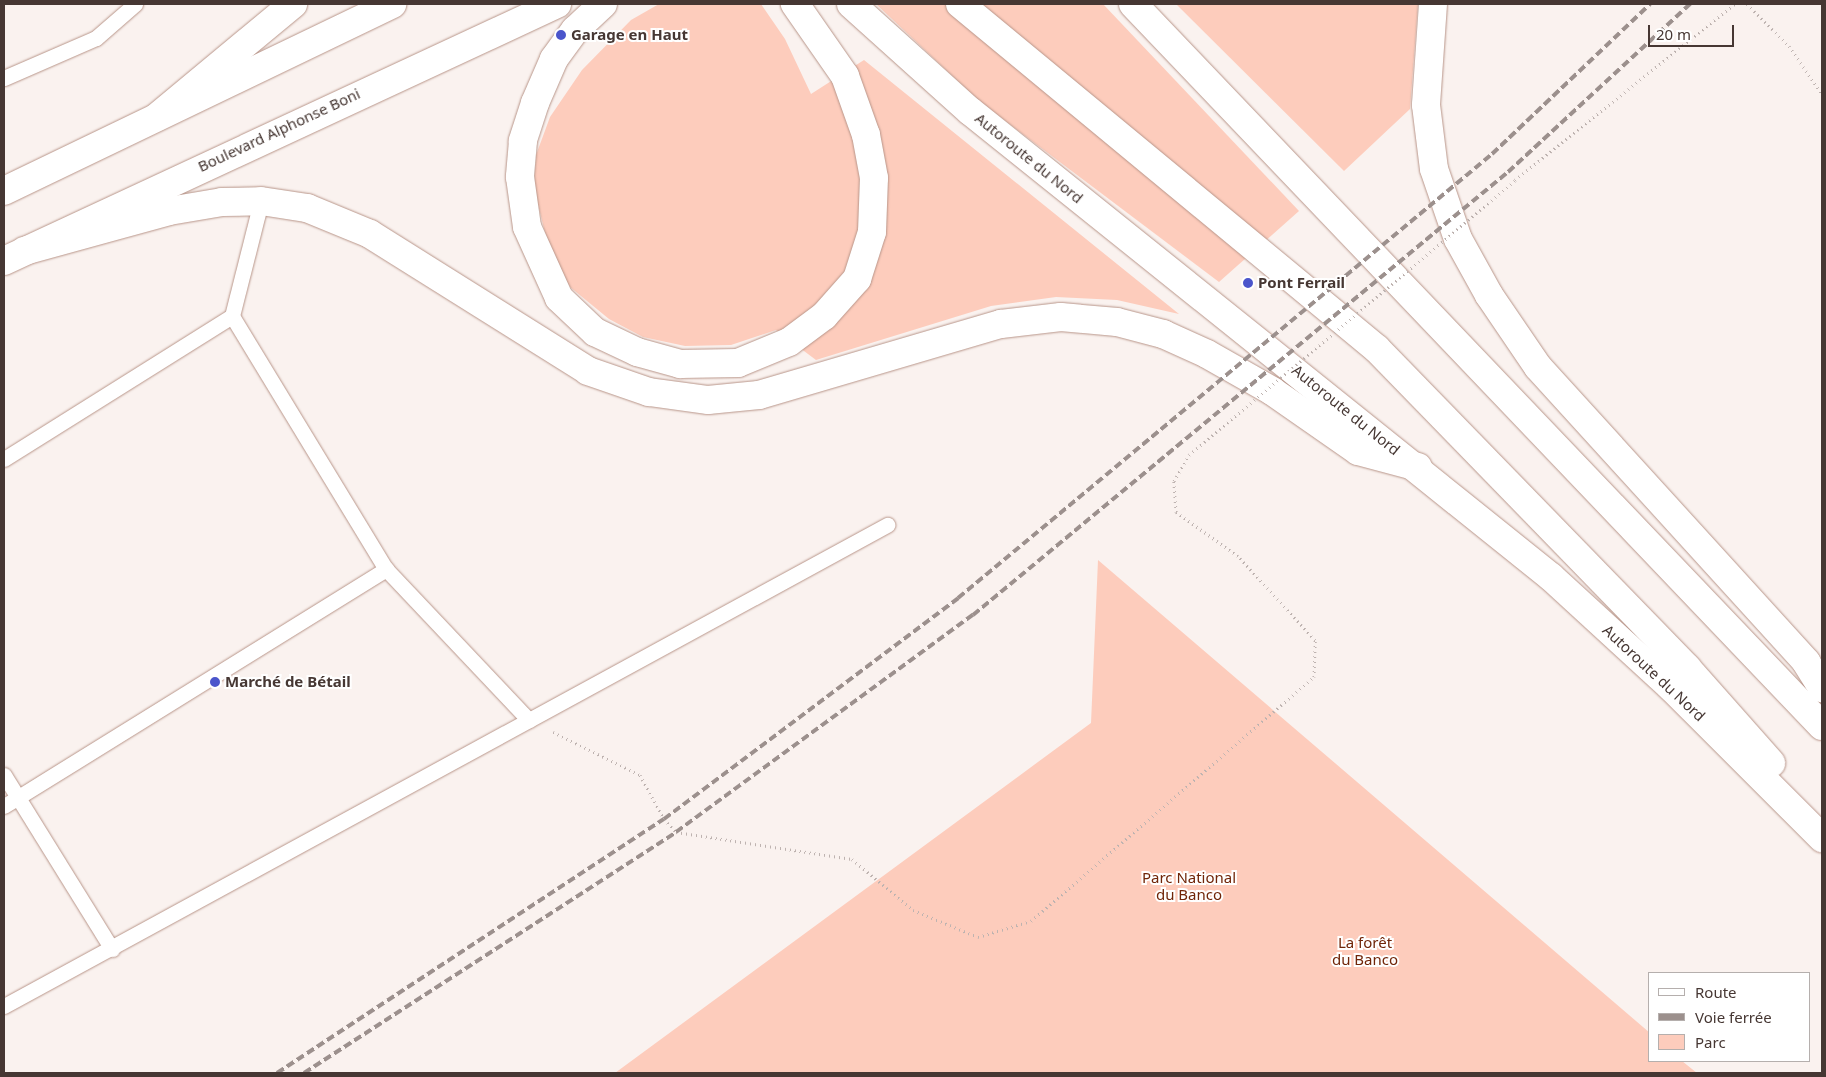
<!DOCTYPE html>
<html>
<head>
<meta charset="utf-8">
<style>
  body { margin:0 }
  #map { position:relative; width:1826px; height:1077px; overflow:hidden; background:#faf2ef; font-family:"Noto Sans",sans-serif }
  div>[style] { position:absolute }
  .green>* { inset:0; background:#fdccbc }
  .path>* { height:3px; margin-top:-1.5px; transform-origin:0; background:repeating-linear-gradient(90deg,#beb3b0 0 1px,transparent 0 5px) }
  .roads { filter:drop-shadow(0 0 1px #b89589) drop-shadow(0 0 1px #b89589) }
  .service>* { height:15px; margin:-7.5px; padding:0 7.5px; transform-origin:7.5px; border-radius:7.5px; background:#fff }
  .primary>* { height:28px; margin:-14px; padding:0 14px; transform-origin:14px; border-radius:14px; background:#fff }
  .motorway>* { height:28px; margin:-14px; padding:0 14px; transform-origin:14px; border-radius:14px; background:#fff }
  .rail>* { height:4px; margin-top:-2px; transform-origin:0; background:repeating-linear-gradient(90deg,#9c908d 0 8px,transparent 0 12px) }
  .path-bridge>* { height:3px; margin-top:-1.5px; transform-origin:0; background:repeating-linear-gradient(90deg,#beb3b0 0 1px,transparent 0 5px) }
  .dots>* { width:14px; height:14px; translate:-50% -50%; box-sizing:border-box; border:2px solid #fff; border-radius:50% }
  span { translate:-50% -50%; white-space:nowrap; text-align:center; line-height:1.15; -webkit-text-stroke:4px #fff; paint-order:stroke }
  .poi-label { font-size:15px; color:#463733; font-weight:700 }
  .left { translate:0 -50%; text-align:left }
  .street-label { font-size:15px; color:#463733 }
  .park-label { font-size:15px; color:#702508 }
  .frame { position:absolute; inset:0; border:5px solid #463733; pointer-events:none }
  .legend { position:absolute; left:1648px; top:972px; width:162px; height:90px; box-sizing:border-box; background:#fff; border:1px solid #b5afad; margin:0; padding:6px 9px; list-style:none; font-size:15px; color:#463733 }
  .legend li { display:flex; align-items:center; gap:10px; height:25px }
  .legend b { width:25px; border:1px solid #b5afad }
  .scale { position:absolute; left:1648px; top:25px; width:86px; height:22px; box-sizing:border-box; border:2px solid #463733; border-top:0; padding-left:6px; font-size:15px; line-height:18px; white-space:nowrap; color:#463733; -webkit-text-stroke:4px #fff; paint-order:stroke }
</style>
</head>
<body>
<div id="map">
  <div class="green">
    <i style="clip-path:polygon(659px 4px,761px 4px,785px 39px,811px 94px,864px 60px,1179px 314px,1117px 300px,1056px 297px,991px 306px,816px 360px,776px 330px,731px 345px,685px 346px,643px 337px,609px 319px,570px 287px,549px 249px,534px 188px,536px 155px,550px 117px,582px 70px,631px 20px)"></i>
    <i style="clip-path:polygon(876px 4px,1103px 4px,1299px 211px,1219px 282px,979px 101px)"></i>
    <i style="clip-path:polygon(1176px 4px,1418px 4px,1410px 109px,1344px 171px)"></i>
    <i style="clip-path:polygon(1098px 560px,1650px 1033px,1650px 1061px,1682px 1061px,1697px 1073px,615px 1073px,1091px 723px)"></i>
  </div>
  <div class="path">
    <i style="left:1747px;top:4px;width:59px;rotate:45deg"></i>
    <i style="left:1789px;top:46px;width:58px;rotate:55.5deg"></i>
    <i style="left:1515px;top:180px;width:282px;rotate:-38.7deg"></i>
    <i style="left:553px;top:732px;width:97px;rotate:26.3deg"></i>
    <i style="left:640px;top:775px;width:50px;rotate:61.4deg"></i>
    <i style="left:664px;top:819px;width:18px;rotate:47deg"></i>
    <i style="left:676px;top:832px;width:178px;rotate:8.7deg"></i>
    <i style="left:852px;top:859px;width:80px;rotate:39.9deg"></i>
    <i style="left:913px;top:910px;width:70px;rotate:22.6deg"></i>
    <i style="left:978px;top:937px;width:55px;rotate:-16.8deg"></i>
    <i style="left:1031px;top:921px;width:374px;rotate:-40.8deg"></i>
    <i style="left:1314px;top:677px;width:37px;rotate:-88deg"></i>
    <i style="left:1315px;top:640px;width:114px;rotate:-132.5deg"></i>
    <i style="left:1238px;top:556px;width:76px;rotate:-144.6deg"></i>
    <i style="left:1176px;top:512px;width:31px;rotate:-94deg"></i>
    <i style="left:1174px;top:481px;width:30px;rotate:-60deg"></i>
  </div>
  <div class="roads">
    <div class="service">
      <i style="left:4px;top:78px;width:100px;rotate:-23.5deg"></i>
      <i style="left:96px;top:38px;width:52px;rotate:-41.1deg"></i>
      <i style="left:232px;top:316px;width:296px;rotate:58.7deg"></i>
      <i style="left:386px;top:569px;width:208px;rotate:46.6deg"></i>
      <i style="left:4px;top:459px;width:269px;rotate:-32.1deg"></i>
      <i style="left:232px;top:316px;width:119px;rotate:-75.8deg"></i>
      <i style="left:4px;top:775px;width:205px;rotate:58.2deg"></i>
      <i style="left:4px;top:806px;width:450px;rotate:-31.8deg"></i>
      <i style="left:4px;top:1006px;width:1006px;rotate:-28.58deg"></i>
    </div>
    <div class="primary">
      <i style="left:4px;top:191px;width:431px;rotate:-25.7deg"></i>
      <i style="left:4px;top:261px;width:610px;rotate:-24.93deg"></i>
    </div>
    <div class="motorway">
      <i style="left:603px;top:4px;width:38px;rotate:137deg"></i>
      <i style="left:575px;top:30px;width:36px;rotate:126deg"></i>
      <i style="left:554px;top:59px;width:48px;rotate:113.4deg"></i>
      <i style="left:535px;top:103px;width:40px;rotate:108deg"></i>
      <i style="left:523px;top:141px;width:36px;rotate:95deg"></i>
      <i style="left:520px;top:177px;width:50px;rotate:82deg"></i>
      <i style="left:527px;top:227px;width:78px;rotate:65.7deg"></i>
      <i style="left:559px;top:298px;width:50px;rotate:43.4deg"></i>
      <i style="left:595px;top:332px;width:47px;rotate:25.5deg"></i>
      <i style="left:637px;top:352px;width:45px;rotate:15.6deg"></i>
      <i style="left:680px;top:364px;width:58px;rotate:-1deg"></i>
      <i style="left:738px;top:363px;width:55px;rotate:-22.4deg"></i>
      <i style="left:789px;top:342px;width:44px;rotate:-36.6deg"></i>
      <i style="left:824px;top:316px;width:50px;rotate:-48.3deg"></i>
      <i style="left:857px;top:279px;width:49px;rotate:-72.3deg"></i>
      <i style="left:872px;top:232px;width:54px;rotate:-87.9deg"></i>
      <i style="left:874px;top:178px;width:44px;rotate:-100.5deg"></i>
      <i style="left:866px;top:135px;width:63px;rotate:-109.6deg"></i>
      <i style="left:845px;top:76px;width:88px;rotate:-124.8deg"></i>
      <i style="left:851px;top:4px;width:160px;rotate:42deg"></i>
      <i style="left:970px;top:111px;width:745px;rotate:38.73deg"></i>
      <i style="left:1551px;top:577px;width:163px;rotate:42.5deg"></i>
      <i style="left:1671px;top:687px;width:214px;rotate:45deg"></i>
      <i style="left:960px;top:4px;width:541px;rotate:39.6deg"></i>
      <i style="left:1377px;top:349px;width:445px;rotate:45.8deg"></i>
      <i style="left:1687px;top:668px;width:127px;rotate:48.5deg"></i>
      <i style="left:1133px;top:4px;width:998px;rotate:46.34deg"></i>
      <i style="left:1433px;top:4px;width:101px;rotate:94deg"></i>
      <i style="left:1426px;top:105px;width:64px;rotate:82.9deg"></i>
      <i style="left:1434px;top:169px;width:74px;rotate:71.1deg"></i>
      <i style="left:1458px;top:239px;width:64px;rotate:61deg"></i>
      <i style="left:1489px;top:295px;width:87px;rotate:55.8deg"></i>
      <i style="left:1538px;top:367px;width:399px;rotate:47.7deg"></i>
      <i style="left:1806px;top:662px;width:31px;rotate:58deg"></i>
      <i style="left:157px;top:117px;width:177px;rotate:-39.7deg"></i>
      <i style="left:24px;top:251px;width:150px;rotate:-15.4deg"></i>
      <i style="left:169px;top:211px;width:54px;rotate:-9.6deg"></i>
      <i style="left:222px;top:202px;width:39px;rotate:-1deg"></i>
      <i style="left:261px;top:201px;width:47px;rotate:8.7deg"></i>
      <i style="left:307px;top:208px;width:68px;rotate:22.4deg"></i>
      <i style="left:370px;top:234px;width:257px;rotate:32.1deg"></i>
      <i style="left:588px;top:371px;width:65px;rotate:19deg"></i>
      <i style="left:649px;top:392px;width:60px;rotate:7.7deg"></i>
      <i style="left:708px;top:400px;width:51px;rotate:-5.6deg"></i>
      <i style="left:759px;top:395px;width:252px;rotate:-16.4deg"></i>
      <i style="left:1001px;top:324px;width:60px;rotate:-6.7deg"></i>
      <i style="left:1061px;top:317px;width:56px;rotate:5.1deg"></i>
      <i style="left:1117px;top:322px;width:48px;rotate:14.6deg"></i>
      <i style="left:1163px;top:334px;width:48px;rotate:24.4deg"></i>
      <i style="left:1207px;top:354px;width:75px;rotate:29.6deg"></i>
      <i style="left:1272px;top:391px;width:105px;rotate:34.9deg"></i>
      <i style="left:1358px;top:451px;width:62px;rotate:14.9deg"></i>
    </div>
  </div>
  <div class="rail">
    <i style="left:277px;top:1073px;width:463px;rotate:-33.3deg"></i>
    <i style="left:664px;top:819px;width:368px;rotate:-36.9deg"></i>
    <i style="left:958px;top:598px;width:694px;rotate:-39.74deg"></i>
    <i style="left:1492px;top:154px;width:218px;rotate:-43.5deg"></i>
    <i style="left:304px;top:1073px;width:443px;rotate:-32.9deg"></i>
    <i style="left:676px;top:832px;width:368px;rotate:-36.2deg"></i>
    <i style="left:973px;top:615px;width:695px;rotate:-39.63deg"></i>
    <i style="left:1508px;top:172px;width:248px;rotate:-42.7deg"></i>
  </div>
  <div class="path-bridge">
    <i style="left:1189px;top:455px;width:426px;rotate:-40.1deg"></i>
  </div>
  <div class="dots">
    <i style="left:561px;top:35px;background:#4b55cb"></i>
    <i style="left:1248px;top:283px;background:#4b55cb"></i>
    <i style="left:215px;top:682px;background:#4b55cb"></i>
  </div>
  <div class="poi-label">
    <span class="left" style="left:571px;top:35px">Garage en Haut</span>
    <span class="left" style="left:1258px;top:283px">Pont Ferrail</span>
    <span class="left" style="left:225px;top:682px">Marché de Bétail</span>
  </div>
  <div class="street-label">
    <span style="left:279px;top:130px;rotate:-25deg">Boulevard Alphonse Boni</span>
    <span style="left:1029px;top:158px;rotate:39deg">Autoroute du Nord</span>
    <span style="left:1346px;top:410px;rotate:39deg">Autoroute du Nord</span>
    <span style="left:1654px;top:673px;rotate:43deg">Autoroute du Nord</span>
  </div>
  <div class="park-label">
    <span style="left:1189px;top:886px">Parc National<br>du Banco</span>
    <span style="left:1365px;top:951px">La forêt<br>du Banco</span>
  </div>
  <div class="frame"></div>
  <ul class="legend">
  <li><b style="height:6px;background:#fff"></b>Route</li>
  <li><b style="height:6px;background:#9c908d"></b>Voie ferrée</li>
  <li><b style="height:14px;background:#fdccbc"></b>Parc</li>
  </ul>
  <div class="scale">20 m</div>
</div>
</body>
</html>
